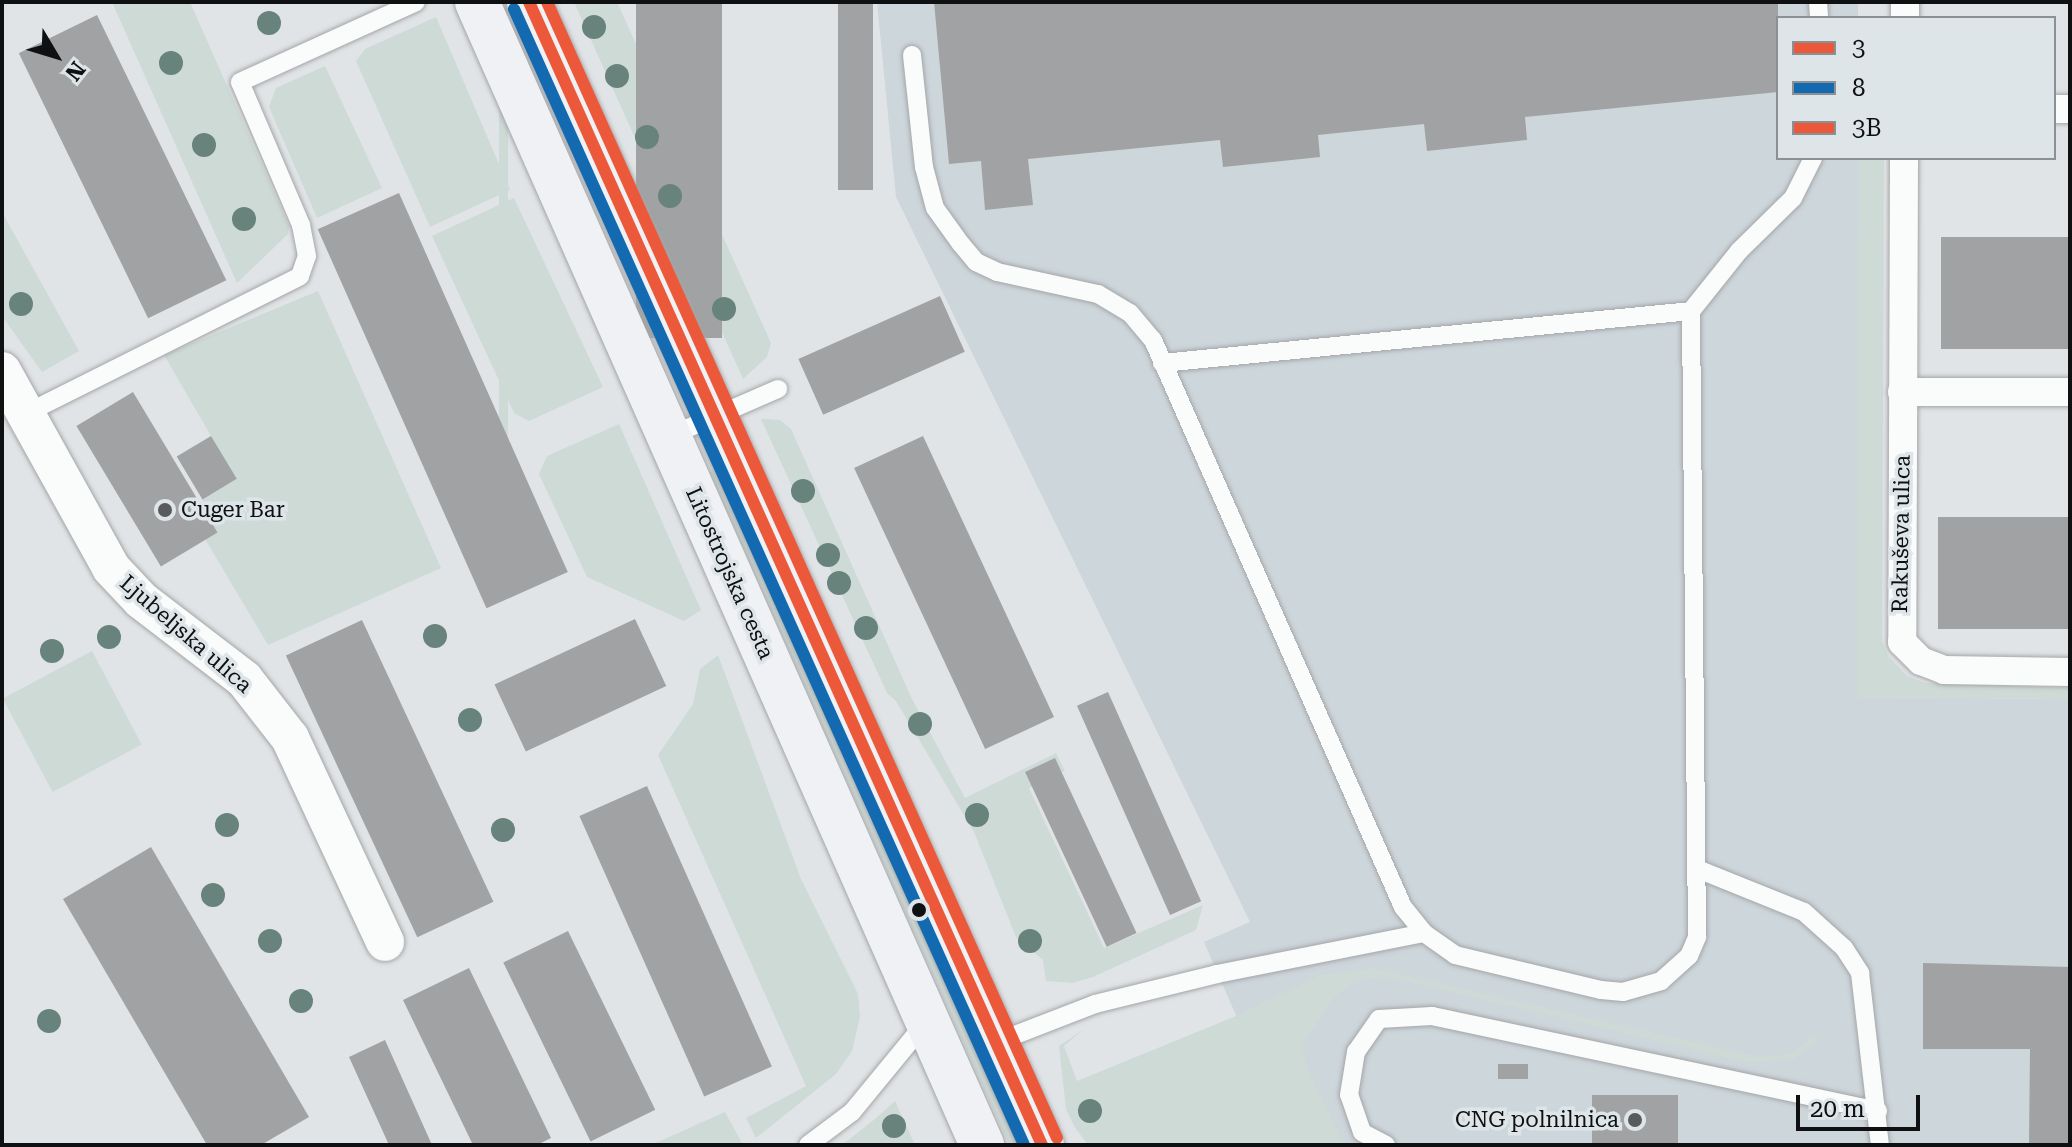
<!DOCTYPE html>
<html>
<head>
<meta charset="utf-8">
<style>
  body { margin:0 }
  #map { position:relative; width:2072px; height:1147px; overflow:hidden; background:#e1e4e6; font-family:"Roboto Serif",serif }
  div>[style] { position:absolute }
  .built>* { inset:0; background:#cdd6db }
  .green>* { inset:0; background:#cedad6; transform-origin:0 0 }
  .building>* { inset:0; background:#a0a2a3; transform-origin:0 0 }
  .roads { filter:drop-shadow(0 0 2px #a4a6a8) drop-shadow(0 0 2px #a4a6a8) }
  .service>* { height:18px; margin:-9px; padding:0 9px; transform-origin:9px; border-radius:9px; background:#fafbfb }
  .pedestrian>* { height:28px; margin:-14px; padding:0 14px; transform-origin:14px; border-radius:14px; background:#fafbfb }
  .minor>* { height:38px; margin:-19px; padding:0 19px; transform-origin:19px; border-radius:19px; background:#fafbfb }
  .secondary>* { height:44px; margin:-22px; padding:0 22px; transform-origin:22px; border-radius:22px; background:#eff1f4 }
  .bus-1>* { height:12px; margin:-6px; padding:0 6px; transform-origin:6px; border-radius:6px; background:#ec593a }
  .bus-2>* { height:12px; margin:-6px; padding:0 6px; transform-origin:6px; border-radius:6px; background:#136ab0 }
  .bus-3>* { height:12px; margin:-6px; padding:0 6px; transform-origin:6px; border-radius:6px; background:#ec593a }
  .trees>* { width:24px; height:24px; margin:-12px; border-radius:50%; background:#68837b }
  .dots>* { width:22px; height:22px; translate:-50% -50%; box-sizing:border-box; border:4px solid #dee5e9; border-radius:50% }
  span { translate:-50% -50%; white-space:nowrap; text-align:center; line-height:1.15; -webkit-text-stroke:7px #dee5e9; paint-order:stroke }
  .poi-label { font-size:22px; color:#0e1011 }
  .left { translate:0 -50%; text-align:left }
  .right { translate:-100% -50%; text-align:right }
  .street-label { font-size:22px; color:#0e1011 }
  .frame { position:absolute; inset:0; border:4px solid #0e1011; pointer-events:none }
  .legend { position:absolute; left:1776px; top:16px; width:280px; height:144px; box-sizing:border-box; background:#dee5e9; border:2px solid #8b9093; margin:0; padding:10px 14px; list-style:none; font-size:24px; color:#0e1011 }
  .legend li { display:flex; align-items:center; gap:16px; height:40px }
  .legend b { width:40px; border:2px solid #8b9093 }
  .north { position:absolute; left:16px; top:16px; width:80px; height:80px; -webkit-text-stroke:6px #dee5e9; paint-order:stroke; rotate:128deg; font-size:22px; font-weight:700; line-height:32px; text-align:center; color:#0e1011 }
  .north::after { content:''; display:block; margin:auto; width:28px; height:36px; background:#0e1011; clip-path:polygon(50% 0,100% 100%,50% 72%,0 100%) }
  .scale { position:absolute; left:1796px; top:1095px; width:124px; height:36px; box-sizing:border-box; border:4px solid #0e1011; border-top:0; padding-left:10px; font-size:24px; line-height:28px; white-space:nowrap; color:#0e1011; -webkit-text-stroke:6px #dee5e9; paint-order:stroke }
</style>
</head>
<body>
<div id="map">
  <div class="built">
    <i style="clip-path:polygon(877px 2px,1858px 2px,1858px 18px,1778px 18px,1778px 158px,1858px 158px,1858px 697px,2070px 699px,2070px 1145px,1320px 1145px,1242px 1029px,1204px 942px,1250px 922px,896px 197px)"></i>
  </div>
  <div class="green">
    <i style="clip-path:polygon(112px 2px,190px 2px,289px 226px,288px 234px,237px 283px)"></i>
    <i style="left:499px;top:2px;width:9px;height:447px"></i>
    <i style="clip-path:polygon(574px 2px,617px 2px,771px 343px,767px 357px,743px 379px)"></i>
    <i style="clip-path:polygon(436px 17px,510px 190px,430px 227px,356px 61px,365px 49px)"></i>
    <i style="clip-path:polygon(325px 66px,382px 188px,317px 218px,269px 107px,276px 88px)"></i>
    <i style="clip-path:polygon(1858px 158px,1884px 158px,1882px 641px,1888px 656px,1907px 676px,1925px 683px,2070px 688px,2070px 699px,1857px 697px)"></i>
    <i style="clip-path:polygon(514px 198px,603px 387px,529px 421px,514px 413px,432px 236px)"></i>
    <i style="clip-path:polygon(2px 212px,79px 351px,42px 372px,2px 316px)"></i>
    <i style="clip-path:polygon(318px 291px,441px 568px,268px 645px,205px 539px,216px 533px,202px 499px,236px 479px,164px 355px)"></i>
    <i style="clip-path:polygon(761px 419px,780px 420px,791px 429px,912px 699px,965px 798px,1056px 753px,1065px 771px,1029px 788px,1104px 948px,1203px 905px,1196px 930px,1093px 977px,1072px 983px,1046px 981px,1043px 960px,1016px 937px,974px 832px,896px 701px,887px 693px)"></i>
    <i style="clip-path:polygon(619px 424px,701px 610px,684px 621px,587px 577px,539px 474px,547px 456px)"></i>
    <i style="left:717px;top:469px;width:738px;height:8px;rotate:66deg"></i>
    <i style="left:92px;top:651px;width:106px;height:101px;rotate:62deg"></i>
    <i style="clip-path:polygon(718px 655px,801px 879px,858px 994px,860px 1017px,852px 1051px,836px 1074px,756px 1138px,746px 1118px,806px 1086px,658px 755px,693px 704px,700px 669px)"></i>
    <i style="clip-path:polygon(1374px 968px,1759px 1057px,1790px 1054px,1813px 1037px,1820px 1039px,1794px 1059px,1751px 1063px,1387px 977px,1367px 978px,1350px 983px,1331px 1001px,1302px 1046px,1308px 1070px,1344px 1145px,1088px 1145px,1074px 1126px,1066px 1109px,1059px 1046px,1083px 1030px,1064px 1046px,1077px 1081px,1236px 1016px,1318px 976px)"></i>
    <i style="clip-path:polygon(895px 1101px,915px 1145px,842px 1145px,875px 1119px)"></i>
    <i style="clip-path:polygon(725px 1112px,743px 1145px,651px 1145px)"></i>
  </div>
  <div class="building">
    <i style="left:636px;top:2px;width:86px;height:336px"></i>
    <i style="left:838px;top:2px;width:35px;height:188px"></i>
    <i style="clip-path:polygon(934px 2px,1778px 2px,1778px 92px,1525px 117px,1527px 140px,1427px 151px,1424px 124px,1318px 135px,1320px 157px,1223px 167px,1220px 140px,1028px 159px,1033px 205px,985px 210px,981px 161px,949px 164px)"></i>
    <i style="left:97px;top:15px;width:295px;height:87px;rotate:64deg"></i>
    <i style="left:399px;top:193px;width:415px;height:89px;rotate:66deg"></i>
    <i style="left:1941px;top:237px;width:129px;height:112px"></i>
    <i style="left:940px;top:296px;width:61px;height:155px;rotate:66deg"></i>
    <i style="left:133px;top:392px;width:164px;height:66px;rotate:59deg"></i>
    <i style="left:211px;top:436px;width:50px;height:40px;rotate:59deg"></i>
    <i style="left:923px;top:436px;width:310px;height:76px;rotate:65deg"></i>
    <i style="left:1938px;top:517px;width:132px;height:112px"></i>
    <i style="left:635px;top:619px;width:74px;height:155px;rotate:65deg"></i>
    <i style="left:362px;top:620px;width:311px;height:84px;rotate:65deg"></i>
    <i style="left:1108px;top:692px;width:229px;height:34px;rotate:66deg"></i>
    <i style="left:1055px;top:758px;width:193px;height:33px;rotate:65deg"></i>
    <i style="left:647px;top:786px;width:307px;height:74px;rotate:66deg"></i>
    <i style="clip-path:polygon(151px 847px,309px 1117px,261px 1145px,207px 1145px,63px 899px)"></i>
    <i style="left:568px;top:931px;width:199px;height:72px;rotate:64deg"></i>
    <i style="clip-path:polygon(1923px 963px,2070px 967px,2070px 1145px,2029px 1145px,2030px 1049px,1923px 1049px)"></i>
    <i style="clip-path:polygon(469px 968px,551px 1138px,537px 1145px,473px 1145px,403px 1000px)"></i>
    <i style="clip-path:polygon(385px 1040px,432px 1145px,389px 1145px,349px 1057px)"></i>
    <i style="left:1498px;top:1064px;width:30px;height:15px"></i>
    <i style="left:1592px;top:1095px;width:86px;height:50px"></i>
  </div>
  <div class="roads">
    <div class="service">
      <i style="left:1818px;top:2px;width:16px;rotate:86deg"></i>
      <i style="left:912px;top:55px;width:113px;rotate:83.9deg"></i>
      <i style="left:924px;top:167px;width:42px;rotate:75deg"></i>
      <i style="left:935px;top:208px;width:44px;rotate:54.2deg"></i>
      <i style="left:961px;top:244px;width:23px;rotate:50deg"></i>
      <i style="left:976px;top:262px;width:23px;rotate:25deg"></i>
      <i style="left:997px;top:272px;width:103px;rotate:12.3deg"></i>
      <i style="left:1098px;top:294px;width:37px;rotate:31deg"></i>
      <i style="left:1130px;top:313px;width:35px;rotate:50deg"></i>
      <i style="left:1153px;top:340px;width:620px;rotate:66.21deg"></i>
      <i style="left:1403px;top:907px;width:33px;rotate:51deg"></i>
      <i style="left:1424px;top:933px;width:38px;rotate:35deg"></i>
      <i style="left:1455px;top:955px;width:150px;rotate:13.5deg"></i>
      <i style="left:1601px;top:990px;width:22px;rotate:5deg"></i>
      <i style="left:1623px;top:992px;width:40px;rotate:-16deg"></i>
      <i style="left:1661px;top:981px;width:38px;rotate:-42deg"></i>
      <i style="left:1689px;top:956px;width:21px;rotate:-67deg"></i>
      <i style="left:1697px;top:937px;width:626px;rotate:-90.55deg"></i>
      <i style="left:1691px;top:311px;width:77px;rotate:-51.3deg"></i>
      <i style="left:1739px;top:251px;width:76px;rotate:-44.5deg"></i>
      <i style="left:1793px;top:198px;width:45px;rotate:-63.4deg"></i>
      <i style="left:1162px;top:363px;width:532px;rotate:-5.61deg"></i>
      <i style="left:29px;top:412px;width:303px;rotate:-26.6deg"></i>
      <i style="left:300px;top:276px;width:21px;rotate:-71deg"></i>
      <i style="left:307px;top:256px;width:32px;rotate:-101deg"></i>
      <i style="left:301px;top:225px;width:155px;rotate:-113.1deg"></i>
      <i style="left:240px;top:82px;width:193px;rotate:-24.4deg"></i>
      <i style="left:670px;top:436px;width:118px;rotate:-23.5deg"></i>
      <i style="left:1700px;top:870px;width:112px;rotate:22deg"></i>
      <i style="left:1804px;top:912px;width:54px;rotate:42deg"></i>
      <i style="left:1844px;top:948px;width:30px;rotate:57deg"></i>
      <i style="left:1860px;top:973px;width:173px;rotate:83.4deg"></i>
      <i style="left:997px;top:1042px;width:105px;rotate:-21.2deg"></i>
      <i style="left:1095px;top:1004px;width:126px;rotate:-13.8deg"></i>
      <i style="left:1217px;top:974px;width:211px;rotate:-11.2deg"></i>
      <i style="left:808px;top:1145px;width:55px;rotate:-36.9deg"></i>
      <i style="left:852px;top:1112px;width:115px;rotate:-50.6deg"></i>
      <i style="left:1386px;top:1145px;width:27px;rotate:-152deg"></i>
      <i style="left:1362px;top:1132px;width:39px;rotate:-109deg"></i>
      <i style="left:1349px;top:1095px;width:44px;rotate:-80.8deg"></i>
      <i style="left:1356px;top:1052px;width:40px;rotate:-55.1deg"></i>
      <i style="left:1379px;top:1019px;width:53px;rotate:-3.2deg"></i>
      <i style="left:1432px;top:1016px;width:456px;rotate:12deg"></i>
    </div>
    <div class="pedestrian">
      <i style="left:1905px;top:18px;width:16px;rotate:-90deg"></i>
      <i style="left:2054px;top:109px;width:16px"></i>
      <i style="left:1904px;top:158px;width:484px;rotate:90.2deg"></i>
      <i style="left:1902px;top:642px;width:27px;rotate:45deg"></i>
      <i style="left:1921px;top:661px;width:25px;rotate:21deg"></i>
      <i style="left:1944px;top:670px;width:126px;rotate:0.9deg"></i>
      <i style="left:1902px;top:392px;width:168px"></i>
    </div>
    <div class="minor">
      <i style="left:2px;top:371px;width:225px;rotate:61deg"></i>
      <i style="left:111px;top:568px;width:44px;rotate:46.8deg"></i>
      <i style="left:141px;top:600px;width:130px;rotate:37.5deg"></i>
      <i style="left:244px;top:679px;width:75px;rotate:52.1deg"></i>
      <i style="left:290px;top:738px;width:225px;rotate:65deg"></i>
    </div>
    <div class="secondary">
      <i style="left:477px;top:2px;width:1250px;rotate:66.16deg"></i>
      <i style="left:529px;top:2px;width:1253px;rotate:65.83deg"></i>
    </div>
  </div>
  <div class="bus-1">
    <i style="left:529px;top:2px;width:1253px;rotate:65.83deg"></i>
  </div>
  <div class="bus-2">
    <i style="left:514px;top:9px;width:1245px;rotate:65.82deg"></i>
  </div>
  <div class="bus-3">
    <i style="left:547px;top:2px;width:1245px;rotate:65.82deg"></i>
  </div>
  <div class="trees">
    <i style="left:269px;top:23px"></i>
    <i style="left:594px;top:27px"></i>
    <i style="left:171px;top:63px"></i>
    <i style="left:617px;top:76px"></i>
    <i style="left:647px;top:137px"></i>
    <i style="left:204px;top:145px"></i>
    <i style="left:670px;top:196px"></i>
    <i style="left:244px;top:219px"></i>
    <i style="left:21px;top:304px"></i>
    <i style="left:724px;top:309px"></i>
    <i style="left:803px;top:491px"></i>
    <i style="left:828px;top:555px"></i>
    <i style="left:839px;top:583px"></i>
    <i style="left:866px;top:628px"></i>
    <i style="left:435px;top:636px"></i>
    <i style="left:109px;top:637px"></i>
    <i style="left:52px;top:651px"></i>
    <i style="left:470px;top:720px"></i>
    <i style="left:920px;top:724px"></i>
    <i style="left:977px;top:815px"></i>
    <i style="left:227px;top:825px"></i>
    <i style="left:503px;top:830px"></i>
    <i style="left:213px;top:895px"></i>
    <i style="left:270px;top:941px"></i>
    <i style="left:1030px;top:941px"></i>
    <i style="left:301px;top:1001px"></i>
    <i style="left:49px;top:1021px"></i>
    <i style="left:1090px;top:1111px"></i>
    <i style="left:894px;top:1126px"></i>
  </div>
  <div class="dots">
    <i style="left:165px;top:510px;background:#585a5c"></i>
    <i style="left:919px;top:910px;background:#0e1011"></i>
    <i style="left:1635px;top:1120px;background:#585a5c"></i>
  </div>
  <div class="poi-label">
    <span class="left" style="left:181px;top:510px">Cuger Bar</span>
    <span class="right" style="left:1619px;top:1120px">CNG polnilnica</span>
  </div>
  <div class="street-label">
    <span style="left:1901px;top:534px;rotate:-89deg">Rakuševa ulica</span>
    <span style="left:730px;top:573px;rotate:66deg">Litostrojska cesta</span>
    <span style="left:186px;top:634px;rotate:41deg">Ljubeljska ulica</span>
  </div>
  <div class="frame"></div>
  <ul class="legend">
  <li><b style="height:10px;background:#ec593a"></b>3</li>
  <li><b style="height:10px;background:#136ab0"></b>8</li>
  <li><b style="height:10px;background:#ec593a"></b>3B</li>
  </ul>
  <div class="north">N</div>
  <div class="scale">20 m</div>
</div>
</body>
</html>
